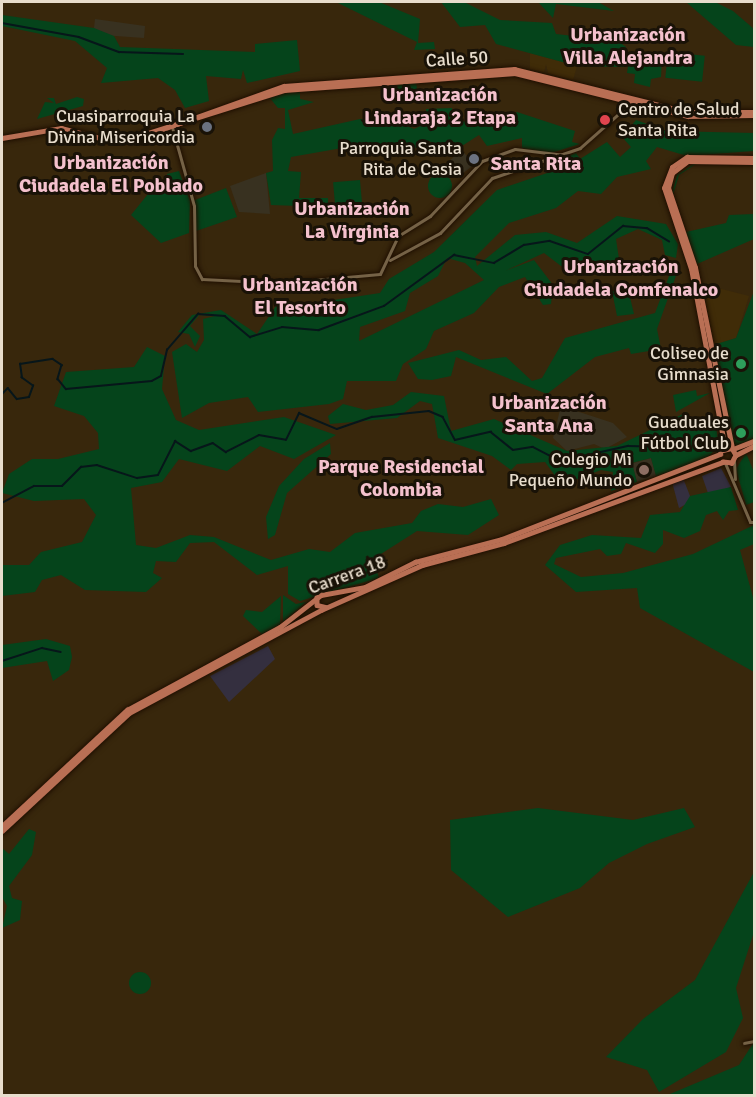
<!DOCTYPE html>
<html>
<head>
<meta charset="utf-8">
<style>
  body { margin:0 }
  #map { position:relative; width:756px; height:1097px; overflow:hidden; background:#38270c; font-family:Signika,sans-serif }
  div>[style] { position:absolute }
  .built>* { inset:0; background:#402c08 }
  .industrial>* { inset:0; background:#342f3f }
  .education>* { inset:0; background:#383120; transform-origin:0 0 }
  .green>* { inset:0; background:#05441b; transform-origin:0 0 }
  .round { border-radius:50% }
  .stream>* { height:1.5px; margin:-0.75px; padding:0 0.75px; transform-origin:0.75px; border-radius:0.75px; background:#07161a }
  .roads { filter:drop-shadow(0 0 2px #1f0f00) drop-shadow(0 0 2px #1f0f00) }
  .minor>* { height:3px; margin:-1.5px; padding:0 1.5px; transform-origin:1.5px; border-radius:1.5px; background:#756246 }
  .major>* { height:4.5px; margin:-2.25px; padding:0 2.25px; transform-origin:2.25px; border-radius:2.25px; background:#b96f54 }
  .dots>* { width:16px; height:16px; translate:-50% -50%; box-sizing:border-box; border:3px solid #191207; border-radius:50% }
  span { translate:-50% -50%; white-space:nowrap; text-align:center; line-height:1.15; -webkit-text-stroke:6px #191207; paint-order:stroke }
  .street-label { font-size:18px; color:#e8ddcd }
  .poi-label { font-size:18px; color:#e8ddcd }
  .left { translate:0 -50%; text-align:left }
  .right { translate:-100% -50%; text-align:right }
  .neighbourhood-label { font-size:20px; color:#f4c1cd; font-weight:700 }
  .frame { position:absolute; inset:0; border:3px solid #e8ddcd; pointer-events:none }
</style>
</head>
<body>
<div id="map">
  <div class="built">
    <i style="clip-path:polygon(530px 53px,577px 66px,573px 80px,548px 73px,546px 64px,544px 72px,530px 69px)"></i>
    <i style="clip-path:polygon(702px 284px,749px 296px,736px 338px,714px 345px)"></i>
  </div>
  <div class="industrial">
    <i style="clip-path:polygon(721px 468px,731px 487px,709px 496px,702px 476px)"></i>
    <i style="clip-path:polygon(683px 478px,692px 501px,679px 508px,672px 482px)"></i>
    <i style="clip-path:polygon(268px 646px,275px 659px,229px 702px,210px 676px)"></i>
  </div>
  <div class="education">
    <i style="clip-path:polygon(95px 19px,145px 26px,144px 38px,102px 35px,94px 28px)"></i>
    <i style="clip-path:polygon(461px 150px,475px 164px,462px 174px,448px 162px)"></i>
    <i style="clip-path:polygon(266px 173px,270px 214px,239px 212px,230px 186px)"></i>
    <i style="clip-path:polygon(561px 406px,613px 423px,627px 437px,605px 449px,594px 444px,567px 451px,553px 438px)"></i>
    <i style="left:651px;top:458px;width:19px;height:20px;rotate:74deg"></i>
  </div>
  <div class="green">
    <i style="clip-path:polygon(336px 2px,379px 2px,420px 19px,418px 43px,434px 42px,435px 49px,414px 50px,417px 42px)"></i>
    <i style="clip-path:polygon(441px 2px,464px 2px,500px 20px,552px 23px,556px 34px,618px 41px,626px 47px,624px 67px,577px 66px,496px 44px,485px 25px,460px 27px)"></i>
    <i style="clip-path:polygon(538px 2px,598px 2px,614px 11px,556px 4px,553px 18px)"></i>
    <i style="clip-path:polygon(686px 2px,715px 2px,733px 11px,754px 29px,754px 47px,736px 45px)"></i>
    <i style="clip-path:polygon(2px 15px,94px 28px,114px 36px,120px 47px,255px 52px,255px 44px,297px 40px,300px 71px,247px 83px,243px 70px,241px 79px,206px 76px,209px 101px,185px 108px,175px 90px,158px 78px,101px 83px,107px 68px,75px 41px,2px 26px)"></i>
    <i style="clip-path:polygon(630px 52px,651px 61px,662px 57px,661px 77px,651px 79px,650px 87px,634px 83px,635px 74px,627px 73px)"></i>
    <i style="left:668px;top:52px;width:37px;height:26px;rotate:6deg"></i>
    <i style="clip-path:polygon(416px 82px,418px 96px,414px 90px,399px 91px,399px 97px,418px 101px,398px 103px,397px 83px)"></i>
    <i style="clip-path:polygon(300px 90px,300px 99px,314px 102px,288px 110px,293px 134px,360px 119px,390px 119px,414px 129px,427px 123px,426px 109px,452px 108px,454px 122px,506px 119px,517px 112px,575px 131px,572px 142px,580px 144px,551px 153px,522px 148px,522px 138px,487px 146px,479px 135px,451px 153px,429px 141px,424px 148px,359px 145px,291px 157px,288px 171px,301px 172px,299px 198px,328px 198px,328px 207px,271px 205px,266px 173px,273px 171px,272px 140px,278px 128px,285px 129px,285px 108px,278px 108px,269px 97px)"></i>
    <i style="clip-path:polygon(77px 97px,84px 99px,83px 106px,37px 119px,45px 102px,54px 103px,47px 98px,54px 98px,56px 104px)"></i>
    <i style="clip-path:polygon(evenodd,636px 120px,667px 131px,754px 133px,754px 151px,687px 156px,657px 147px,646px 161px,651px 169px,617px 177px,601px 194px,578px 191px,556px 208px,509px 223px,475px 257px,477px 266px,515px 235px,546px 232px,577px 243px,617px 216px,666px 224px,678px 244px,676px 258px,665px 255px,662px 240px,638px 229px,616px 239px,619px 259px,586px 268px,561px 266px,544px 253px,505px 271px,534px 260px,553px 285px,551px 304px,543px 305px,525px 277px,499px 287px,474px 313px,434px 331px,426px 349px,403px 364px,396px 381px,347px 381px,343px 399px,329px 404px,258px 412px,248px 397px,209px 403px,182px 418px,172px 352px,186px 344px,197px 352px,204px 340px,203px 319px,215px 316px,199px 315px,190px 326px,200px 336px,195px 347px,189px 334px,178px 332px,192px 315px,221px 310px,257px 334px,276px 306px,327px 316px,334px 300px,380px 293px,389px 279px,434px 252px,497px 190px,562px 168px,560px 159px,576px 153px,580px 159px,607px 142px,620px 157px,631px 147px,622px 137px,636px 120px,447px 258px,465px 263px,484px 280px,359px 341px,360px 327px,405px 311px,410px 293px,438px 276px,447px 258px)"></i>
    <i style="clip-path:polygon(697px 162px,754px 164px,696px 164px,679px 175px,673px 195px,686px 232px,726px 223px,729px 215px,754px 214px,754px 239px,697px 264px,672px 193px,677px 175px)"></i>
    <i style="clip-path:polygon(179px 171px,190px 201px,189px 233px,161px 243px,131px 215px,148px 194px,168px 183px,167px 174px)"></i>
    <i class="round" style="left:428px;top:174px;width:24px;height:24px"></i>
    <i style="left:360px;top:180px;width:22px;height:27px;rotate:85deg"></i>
    <i style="clip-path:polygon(226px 188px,237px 217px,196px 231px,195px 200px)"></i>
    <i style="clip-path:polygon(678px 270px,657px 329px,661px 349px,631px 354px,629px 348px,595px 357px,547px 394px,456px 357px,451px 376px,432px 380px,418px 379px,408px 363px,459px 350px,481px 360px,506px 357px,532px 381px,542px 378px,565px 338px,655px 313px,671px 271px)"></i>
    <i style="clip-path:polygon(628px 289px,634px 314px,617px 316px,612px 291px)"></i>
    <i style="clip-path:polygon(754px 291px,754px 439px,738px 446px,731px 442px,710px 346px,736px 338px)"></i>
    <i style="clip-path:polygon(147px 347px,165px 356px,162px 389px,176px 420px,199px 430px,284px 417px,336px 435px,294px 459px,260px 446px,227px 471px,179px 459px,162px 482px,131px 488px,136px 545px,156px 548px,190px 535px,214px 537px,271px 560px,309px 549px,330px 552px,355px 533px,412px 523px,421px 511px,438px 504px,463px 507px,491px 499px,499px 515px,468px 535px,417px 531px,373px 559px,379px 578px,300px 601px,288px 594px,288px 566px,257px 575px,214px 542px,190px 543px,176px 562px,156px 561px,153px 573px,162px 578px,146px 592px,85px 590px,61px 575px,42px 580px,35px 592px,2px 596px,2px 565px,29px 565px,41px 552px,82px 542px,96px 515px,84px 499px,34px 501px,2px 493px,9px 474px,32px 459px,58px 459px,99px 449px,98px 433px,84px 416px,54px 406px,66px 372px,134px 367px)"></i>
    <i style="clip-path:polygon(696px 390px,697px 396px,710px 393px,676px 412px,673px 395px)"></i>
    <i style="clip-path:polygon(411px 392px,444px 396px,451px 431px,494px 419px,567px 451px,617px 446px,687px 412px,692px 427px,715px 419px,719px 446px,706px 459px,656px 476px,651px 458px,632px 463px,637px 482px,611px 491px,613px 472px,601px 470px,562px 485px,545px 462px,517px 464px,511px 470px,492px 456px,438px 438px,432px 404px,420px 401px,397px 418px,330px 424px,328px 416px,343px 404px,366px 410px,393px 405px)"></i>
    <i style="clip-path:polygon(330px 443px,331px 454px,287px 493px,275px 535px,268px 539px,266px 517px,279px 486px,304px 459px)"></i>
    <i style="clip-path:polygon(746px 453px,754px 472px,754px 502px,746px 505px,736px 469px)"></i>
    <i style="clip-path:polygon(731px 487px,738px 510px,729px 511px,723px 520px,717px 511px,706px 515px,700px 531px,684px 538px,663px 530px,663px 544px,655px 553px,626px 543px,621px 554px,607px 556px,600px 549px,556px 558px,554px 564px,581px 577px,623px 573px,693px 554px,754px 525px,754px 544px,740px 550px,754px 601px,754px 672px,640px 608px,637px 588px,576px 592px,545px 565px,560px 545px,592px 535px,641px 538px,650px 515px,680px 512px,690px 496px)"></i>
    <i style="clip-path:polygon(283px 595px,296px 604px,306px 602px,283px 622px)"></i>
    <i style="clip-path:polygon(281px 596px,280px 625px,262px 634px,243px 616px,246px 610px,262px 612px)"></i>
    <i style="clip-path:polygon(46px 639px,70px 646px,72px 657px,69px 670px,53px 681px,47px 661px,2px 668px,2px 645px)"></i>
    <i style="clip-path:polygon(538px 808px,633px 820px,684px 808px,695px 827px,647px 844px,609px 863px,580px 888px,508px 917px,451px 870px,450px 820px)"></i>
    <i style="clip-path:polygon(29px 829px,36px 832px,32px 855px,9px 886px,12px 898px,22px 901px,20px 920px,2px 928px,7px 906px,2px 897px,2px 848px,9px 854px)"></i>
    <i style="clip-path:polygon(754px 872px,754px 932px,736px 988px,743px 1018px,726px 1052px,659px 1092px,647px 1070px,606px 1057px,643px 1019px,695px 980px)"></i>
    <i class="round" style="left:129px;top:972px;width:22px;height:22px"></i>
    <i style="clip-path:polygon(754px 1042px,754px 1095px,670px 1094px,739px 1065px)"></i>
  </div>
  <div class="stream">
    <i style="left:2px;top:23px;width:78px;rotate:10.3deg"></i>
    <i style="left:79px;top:37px;width:43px;rotate:20.6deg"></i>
    <i style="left:119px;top:52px;width:64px;rotate:1.8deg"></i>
    <i style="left:2px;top:394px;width:8px;rotate:-45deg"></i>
    <i style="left:8px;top:388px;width:14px;rotate:51deg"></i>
    <i style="left:17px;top:399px;width:12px;rotate:-9deg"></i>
    <i style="left:29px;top:397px;width:12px;rotate:-70deg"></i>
    <i style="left:33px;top:386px;width:14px;rotate:-144deg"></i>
    <i style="left:22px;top:378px;width:14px;rotate:-98deg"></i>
    <i style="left:20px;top:364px;width:33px;rotate:-9deg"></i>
    <i style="left:53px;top:359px;width:11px;rotate:34deg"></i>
    <i style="left:62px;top:365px;width:15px;rotate:106deg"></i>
    <i style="left:58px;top:379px;width:13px;rotate:51deg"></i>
    <i style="left:66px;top:389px;width:86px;rotate:-5.3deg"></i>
    <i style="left:152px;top:381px;width:10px;rotate:-29deg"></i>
    <i style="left:161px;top:376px;width:27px;rotate:-77deg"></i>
    <i style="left:167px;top:350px;width:48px;rotate:-49.3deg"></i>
    <i style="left:198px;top:314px;width:27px;rotate:4deg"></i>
    <i style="left:225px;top:316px;width:33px;rotate:40deg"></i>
    <i style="left:250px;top:337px;width:34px;rotate:-17deg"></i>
    <i style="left:282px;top:327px;width:37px;rotate:5deg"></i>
    <i style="left:319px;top:330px;width:69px;rotate:-20.3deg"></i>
    <i style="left:384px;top:306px;width:87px;rotate:-36.1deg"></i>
    <i style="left:454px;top:255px;width:41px;rotate:11.3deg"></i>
    <i style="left:494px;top:263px;width:35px;rotate:-31deg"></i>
    <i style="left:524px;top:245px;width:26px;rotate:-9deg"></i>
    <i style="left:550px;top:241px;width:40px;rotate:18.9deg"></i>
    <i style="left:588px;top:254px;width:45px;rotate:-38.7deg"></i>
    <i style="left:623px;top:226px;width:24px;rotate:5deg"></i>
    <i style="left:647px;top:228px;width:26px;rotate:31deg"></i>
    <i style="left:2px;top:503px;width:36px;rotate:-28deg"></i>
    <i style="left:34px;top:486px;width:28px"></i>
    <i style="left:62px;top:486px;width:27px;rotate:-45deg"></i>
    <i style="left:81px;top:467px;width:16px;rotate:-7deg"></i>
    <i style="left:97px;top:465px;width:42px;rotate:18deg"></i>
    <i style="left:137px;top:478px;width:21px;rotate:-8deg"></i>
    <i style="left:158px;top:475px;width:38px;rotate:-63deg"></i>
    <i style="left:175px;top:441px;width:19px;rotate:32deg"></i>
    <i style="left:191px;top:451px;width:23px;rotate:-20deg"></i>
    <i style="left:213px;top:443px;width:16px;rotate:35deg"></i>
    <i style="left:226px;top:452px;width:37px;rotate:-27deg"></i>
    <i style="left:259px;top:435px;width:27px;rotate:10deg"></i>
    <i style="left:286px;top:440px;width:30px;rotate:-64deg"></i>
    <i style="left:299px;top:413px;width:41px;rotate:22.8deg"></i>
    <i style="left:337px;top:429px;width:37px;rotate:-19deg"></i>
    <i style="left:372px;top:417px;width:57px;rotate:-6deg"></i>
    <i style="left:429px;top:411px;width:15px;rotate:23deg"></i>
    <i style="left:443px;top:417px;width:26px;rotate:62deg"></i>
    <i style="left:455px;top:440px;width:37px;rotate:-13deg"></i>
    <i style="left:491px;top:432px;width:28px;rotate:39deg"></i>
    <i style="left:513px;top:450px;width:20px;rotate:-9deg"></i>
    <i style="left:533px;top:447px;width:31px;rotate:27deg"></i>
    <i style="left:561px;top:461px;width:69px;rotate:-12.6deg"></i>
    <i style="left:628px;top:446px;width:41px;rotate:1.4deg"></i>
    <i style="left:669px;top:447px;width:13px;rotate:-32deg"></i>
    <i style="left:2px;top:661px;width:42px;rotate:-18deg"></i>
    <i style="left:42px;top:648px;width:19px;rotate:12deg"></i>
  </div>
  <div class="roads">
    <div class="minor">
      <i style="left:172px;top:127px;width:82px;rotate:74.4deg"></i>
      <i style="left:194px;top:206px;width:60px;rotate:89deg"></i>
      <i style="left:195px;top:266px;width:15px;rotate:62deg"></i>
      <i style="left:202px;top:279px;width:79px;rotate:2.9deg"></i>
      <i style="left:281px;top:283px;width:99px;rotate:-5.2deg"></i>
      <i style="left:380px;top:274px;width:42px;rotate:-64.7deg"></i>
      <i style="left:398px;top:236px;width:38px;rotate:-32deg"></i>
      <i style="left:430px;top:216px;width:76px;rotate:-46.6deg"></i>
      <i style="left:482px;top:161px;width:35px;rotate:-20deg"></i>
      <i style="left:515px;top:149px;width:50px;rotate:6.8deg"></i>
      <i style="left:390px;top:260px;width:57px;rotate:-28.4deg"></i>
      <i style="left:440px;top:233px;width:76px;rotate:-46.6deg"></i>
      <i style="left:492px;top:178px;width:93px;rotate:-18.8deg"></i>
      <i style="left:580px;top:148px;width:71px;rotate:-41.6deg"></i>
      <i style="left:734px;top:461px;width:18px;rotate:87deg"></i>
      <i style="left:725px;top:463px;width:64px;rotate:67deg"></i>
      <i style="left:750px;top:522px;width:4px"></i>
      <i style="left:744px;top:1043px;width:10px;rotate:-11deg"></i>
    </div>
    <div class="major">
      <i style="left:163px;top:129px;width:128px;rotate:-19.6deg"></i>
      <i style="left:284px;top:86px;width:231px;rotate:-4.2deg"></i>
      <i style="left:514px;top:69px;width:179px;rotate:13.9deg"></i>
      <i style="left:688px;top:112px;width:66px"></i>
      <i style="left:2px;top:138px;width:60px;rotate:-9.6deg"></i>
      <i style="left:61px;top:128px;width:44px;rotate:14.3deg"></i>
      <i style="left:104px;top:139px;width:25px"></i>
      <i style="left:129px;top:139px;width:163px;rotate:-17.5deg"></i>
      <i style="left:284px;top:90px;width:232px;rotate:-4.2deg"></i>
      <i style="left:515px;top:73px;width:178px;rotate:14deg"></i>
      <i style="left:688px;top:116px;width:66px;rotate:-0.9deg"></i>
      <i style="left:732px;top:448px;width:184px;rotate:-101.6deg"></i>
      <i style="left:695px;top:268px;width:84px;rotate:-108.6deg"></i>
      <i style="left:668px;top:188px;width:16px;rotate:-75deg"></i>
      <i style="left:672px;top:173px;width:20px;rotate:-37deg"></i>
      <i style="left:688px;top:161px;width:66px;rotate:0.9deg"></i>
      <i style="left:733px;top:449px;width:22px;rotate:-21deg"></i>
      <i style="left:723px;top:450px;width:9px;rotate:-13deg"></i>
      <i style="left:732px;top:448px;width:8px;rotate:60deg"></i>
      <i style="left:736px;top:455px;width:9px;rotate:117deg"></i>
      <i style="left:732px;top:463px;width:9px;rotate:-174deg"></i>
      <i style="left:720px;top:454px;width:16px;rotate:-79deg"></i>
      <i style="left:723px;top:438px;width:172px;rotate:-100.7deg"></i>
      <i style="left:691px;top:269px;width:85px;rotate:-108.4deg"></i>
      <i style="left:664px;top:188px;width:22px;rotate:-69deg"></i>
      <i style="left:672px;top:167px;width:18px;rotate:-34deg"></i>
      <i style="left:687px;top:157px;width:67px;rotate:0.9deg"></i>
      <i style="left:736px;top:455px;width:20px;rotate:-27deg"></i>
      <i style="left:317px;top:597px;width:8px;rotate:90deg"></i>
      <i style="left:317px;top:605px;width:9px;rotate:13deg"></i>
      <i style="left:2px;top:826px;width:171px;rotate:-42.9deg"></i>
      <i style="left:127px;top:710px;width:174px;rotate:-28.5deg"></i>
      <i style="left:280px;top:627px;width:52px;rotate:-38deg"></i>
      <i style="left:321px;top:595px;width:45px;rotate:-10.3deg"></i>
      <i style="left:365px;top:587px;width:56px;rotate:-26.6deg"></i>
      <i style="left:415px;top:562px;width:90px;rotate:-14.8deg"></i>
      <i style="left:502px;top:539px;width:234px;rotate:-21.3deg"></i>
      <i style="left:2px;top:831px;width:173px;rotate:-42.9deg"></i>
      <i style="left:129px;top:713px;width:218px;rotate:-28.2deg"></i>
      <i style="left:321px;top:610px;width:111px;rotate:-24deg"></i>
      <i style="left:422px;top:565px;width:85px;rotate:-15deg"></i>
      <i style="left:504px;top:543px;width:233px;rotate:-20.3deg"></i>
    </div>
  </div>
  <div class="dots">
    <i style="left:605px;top:120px;background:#e0444e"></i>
    <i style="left:207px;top:127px;background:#6b7280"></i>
    <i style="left:474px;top:159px;background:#6b7280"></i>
    <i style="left:741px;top:364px;background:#2e9e5b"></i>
    <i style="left:741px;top:433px;background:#2e9e5b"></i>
    <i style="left:644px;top:470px;background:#8d6e63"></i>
  </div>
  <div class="street-label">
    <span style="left:457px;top:59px;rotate:-4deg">Calle 50</span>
    <span style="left:347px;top:575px;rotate:-20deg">Carrera 18</span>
  </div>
  <div class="poi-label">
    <span class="left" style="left:618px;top:120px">Centro de Salud<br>Santa Rita</span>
    <span class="right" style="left:195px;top:127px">Cuasiparroquia La<br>Divina Misericordia</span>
    <span class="right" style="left:462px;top:159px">Parroquia Santa<br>Rita de Casia</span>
    <span class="right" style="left:729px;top:364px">Coliseo de<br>Gimnasia</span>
    <span class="right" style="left:729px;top:433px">Guaduales<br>Fútbol Club</span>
    <span class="right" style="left:632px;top:470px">Colegio Mi<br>Pequeño Mundo</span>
  </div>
  <div class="neighbourhood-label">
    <span style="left:628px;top:46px">Urbanización<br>Villa Alejandra</span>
    <span style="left:440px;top:106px">Urbanización<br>Lindaraja 2 Etapa</span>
    <span style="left:111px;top:174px">Urbanización<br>Ciudadela El Poblado</span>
    <span style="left:536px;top:163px">Santa Rita</span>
    <span style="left:352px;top:220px">Urbanización<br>La Virginia</span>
    <span style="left:621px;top:278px">Urbanización<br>Ciudadela Comfenalco</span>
    <span style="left:300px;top:296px">Urbanización<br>El Tesorito</span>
    <span style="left:549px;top:414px">Urbanización<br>Santa Ana</span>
    <span style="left:401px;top:478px">Parque Residencial<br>Colombia</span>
  </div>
  <div class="frame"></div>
</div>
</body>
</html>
